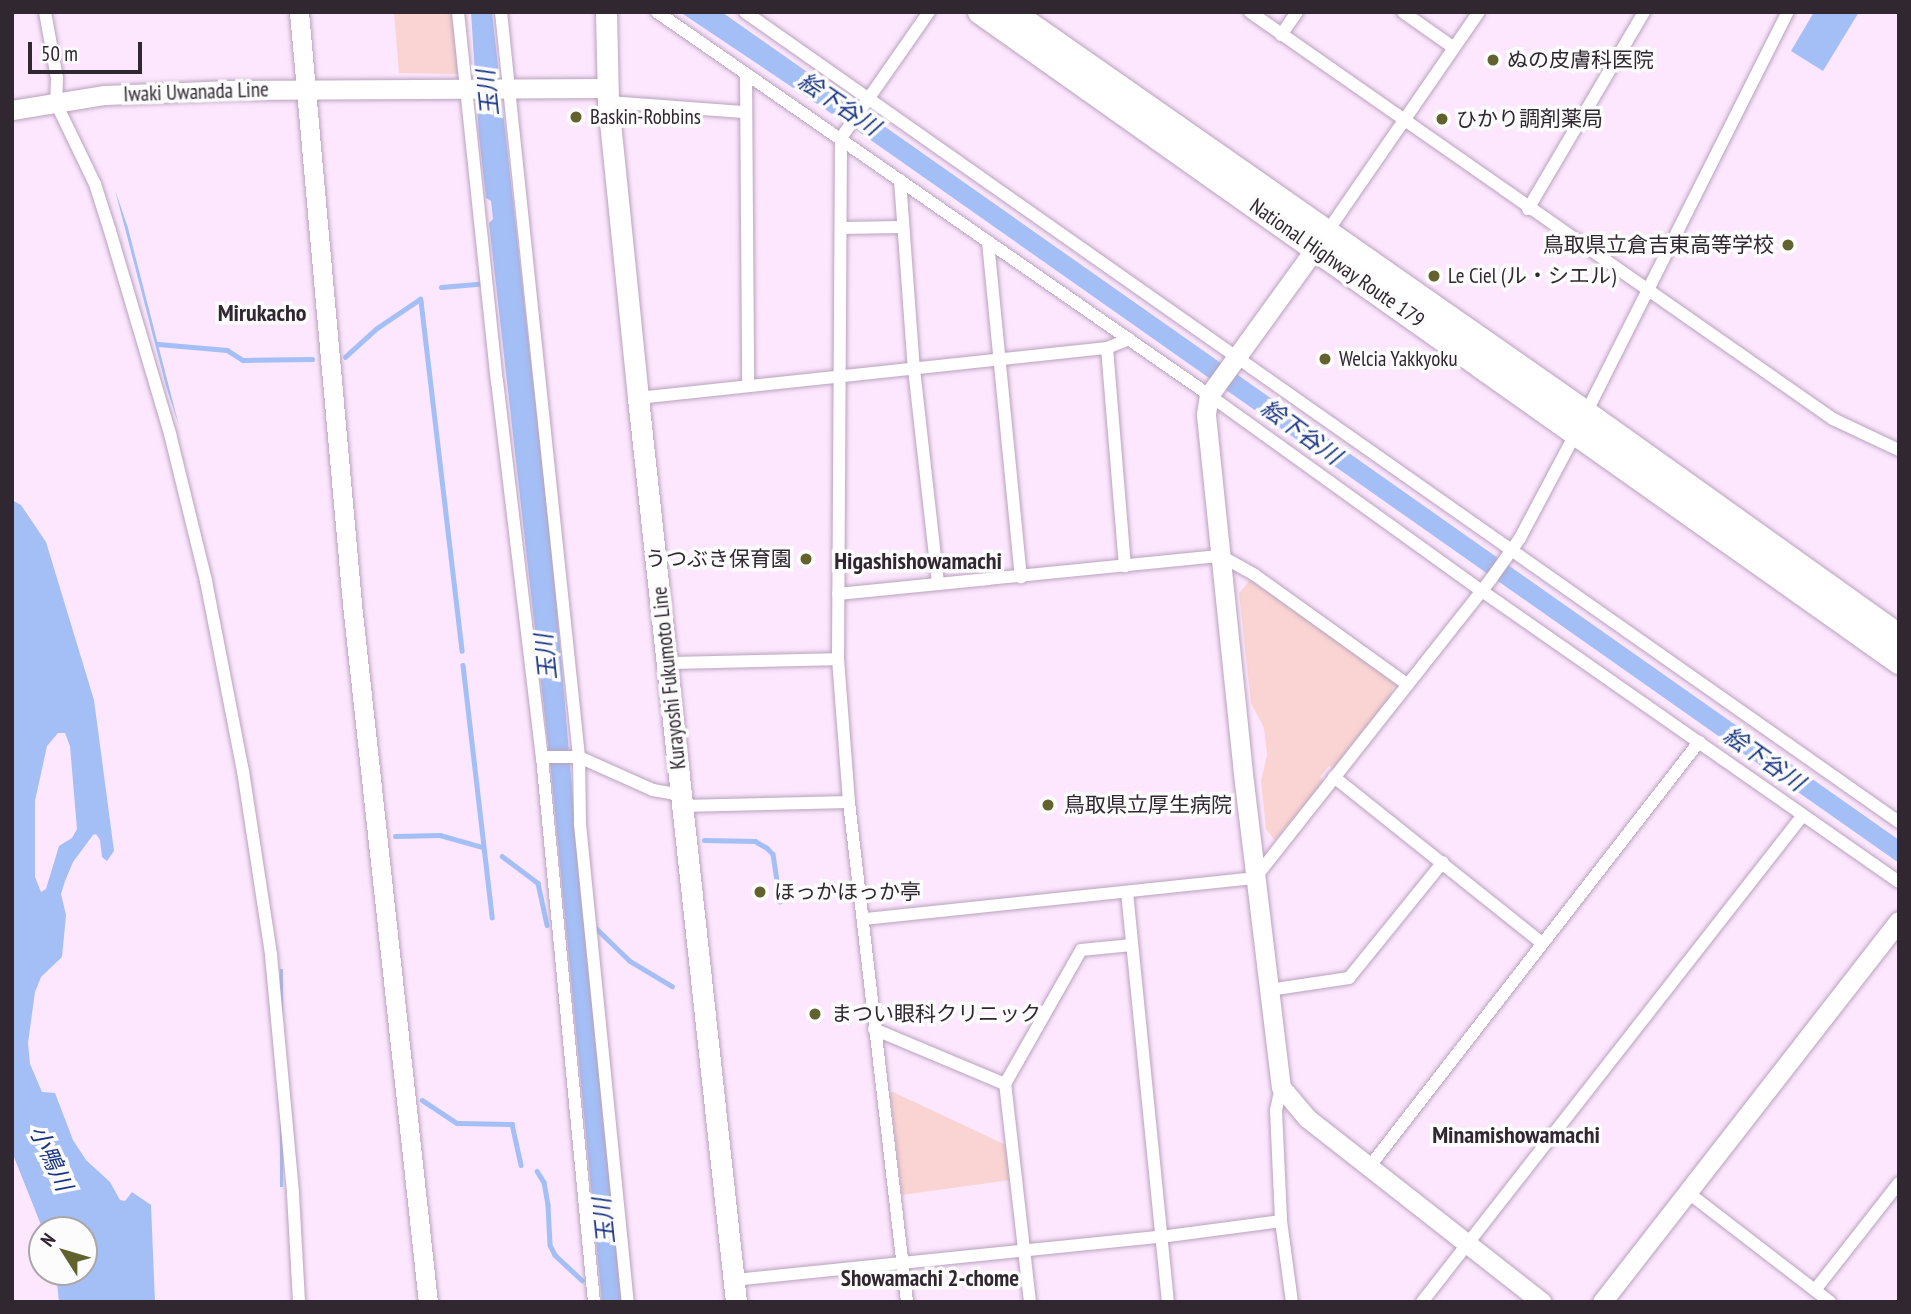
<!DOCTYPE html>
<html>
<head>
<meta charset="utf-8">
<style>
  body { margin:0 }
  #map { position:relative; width:1911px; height:1314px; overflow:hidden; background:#fce7fe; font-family:"PT Sans Narrow","Noto Sans JP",sans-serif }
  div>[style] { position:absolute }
  .green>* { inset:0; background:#f9d4d2 }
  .water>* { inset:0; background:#a4bef6; transform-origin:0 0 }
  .stream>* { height:4.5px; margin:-2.25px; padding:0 2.25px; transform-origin:2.25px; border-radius:2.25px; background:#a4bef6 }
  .roads { filter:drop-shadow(0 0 2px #b9a2bc) drop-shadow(0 0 2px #b9a2bc) }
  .street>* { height:12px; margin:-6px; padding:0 6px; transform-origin:6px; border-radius:6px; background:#fff }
  .secondary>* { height:19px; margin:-9.5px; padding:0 9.5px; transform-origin:9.5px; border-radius:9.5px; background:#fff }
  .primary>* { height:21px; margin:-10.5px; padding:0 10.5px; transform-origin:10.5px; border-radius:10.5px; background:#fff }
  .highway>* { height:24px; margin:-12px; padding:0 12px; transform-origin:12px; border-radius:12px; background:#fff }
  .dots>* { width:19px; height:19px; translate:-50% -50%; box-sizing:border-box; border:4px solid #fcfcfc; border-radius:50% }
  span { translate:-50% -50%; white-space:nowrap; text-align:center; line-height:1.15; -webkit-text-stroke:7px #fcfcfc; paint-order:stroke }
  .poi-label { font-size:21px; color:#302731 }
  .left { translate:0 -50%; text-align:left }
  .right { translate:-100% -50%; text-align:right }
  .street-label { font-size:21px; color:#302731 }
  .water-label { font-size:23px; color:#183482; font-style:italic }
  .neighbourhood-label { font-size:23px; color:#302731; font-weight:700 }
  .quarter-label { font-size:24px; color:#302731; font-weight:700 }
  .frame { position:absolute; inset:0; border:14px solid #302731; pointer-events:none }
  .north { position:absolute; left:28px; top:1216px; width:70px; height:70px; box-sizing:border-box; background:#fcfcfc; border:2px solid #aaa7ab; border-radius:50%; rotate:307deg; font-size:19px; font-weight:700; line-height:28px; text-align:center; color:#302731 }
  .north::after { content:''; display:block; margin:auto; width:24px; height:32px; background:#62622f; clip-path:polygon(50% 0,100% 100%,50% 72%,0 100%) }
  .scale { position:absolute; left:28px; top:42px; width:114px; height:32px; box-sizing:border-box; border:4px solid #302731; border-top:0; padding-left:9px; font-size:21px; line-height:24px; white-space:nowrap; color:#302731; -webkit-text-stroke:5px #fcfcfc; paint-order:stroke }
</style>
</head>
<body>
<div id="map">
  <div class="green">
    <i style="clip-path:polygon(394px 12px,453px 12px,458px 74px,399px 73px)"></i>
    <i style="clip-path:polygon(1250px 580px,1395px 683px,1389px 698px,1334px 769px,1329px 766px,1320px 777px,1324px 781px,1275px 840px,1266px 829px,1261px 781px,1267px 755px,1264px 728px,1251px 703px,1239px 593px)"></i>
    <i style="clip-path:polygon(893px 1092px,1006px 1145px,1010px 1180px,902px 1195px,890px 1093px)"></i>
  </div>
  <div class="water">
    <i style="clip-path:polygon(471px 12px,492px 12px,552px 552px,582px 905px,623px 1302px,602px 1302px,551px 771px,489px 223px,493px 219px,491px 201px,486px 198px,479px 136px)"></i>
    <i style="clip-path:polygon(680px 12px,722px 12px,726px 15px,1899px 840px,1899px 863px,865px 136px)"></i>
    <i style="clip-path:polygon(1814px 12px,1859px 12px,1823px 71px,1791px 51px)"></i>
    <i style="clip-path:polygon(115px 190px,128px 228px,179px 426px,166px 386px)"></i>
    <i style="clip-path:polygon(evenodd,12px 500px,21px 505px,46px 542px,94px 700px,114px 851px,107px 861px,102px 857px,100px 840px,96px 834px,93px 835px,73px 862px,65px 881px,61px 894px,66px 915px,62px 957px,41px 977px,35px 992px,28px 1043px,30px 1064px,42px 1092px,55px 1093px,73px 1140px,86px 1160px,110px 1182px,120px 1200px,125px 1201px,132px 1192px,151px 1205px,155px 1302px,59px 1302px,56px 1272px,84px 1272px,84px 1230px,43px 1230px,12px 1152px,12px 500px,58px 733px,65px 733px,70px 746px,77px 829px,72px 838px,59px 846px,46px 889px,41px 892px,35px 877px,35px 801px,47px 746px,58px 733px)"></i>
    <i style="left:280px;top:969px;width:3px;height:218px"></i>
  </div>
  <div class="stream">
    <i style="left:441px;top:287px;width:38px;rotate:-5deg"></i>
    <i style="left:158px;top:344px;width:69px;rotate:5deg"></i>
    <i style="left:227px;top:350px;width:19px;rotate:32deg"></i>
    <i style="left:243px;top:360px;width:69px;rotate:-0.8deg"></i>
    <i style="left:345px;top:357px;width:43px;rotate:-42.2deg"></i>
    <i style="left:377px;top:328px;width:52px;rotate:-34deg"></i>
    <i style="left:420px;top:299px;width:2px;rotate:63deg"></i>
    <i style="left:421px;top:301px;width:352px;rotate:83.3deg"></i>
    <i style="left:463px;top:665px;width:254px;rotate:83.4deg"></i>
    <i style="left:395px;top:836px;width:45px;rotate:-1.3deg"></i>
    <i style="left:440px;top:835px;width:44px;rotate:15.9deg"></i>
    <i style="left:704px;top:840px;width:51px;rotate:1.1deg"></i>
    <i style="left:755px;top:841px;width:14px;rotate:30deg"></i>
    <i style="left:767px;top:848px;width:8px;rotate:45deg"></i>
    <i style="left:773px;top:854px;width:48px;rotate:81.5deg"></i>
    <i style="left:502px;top:856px;width:45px;rotate:36.9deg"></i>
    <i style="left:538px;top:883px;width:43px;rotate:77.9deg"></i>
    <i style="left:596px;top:928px;width:47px;rotate:44.1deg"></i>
    <i style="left:630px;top:961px;width:49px;rotate:30.8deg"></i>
    <i style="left:422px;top:1100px;width:42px;rotate:33.3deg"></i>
    <i style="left:457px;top:1123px;width:55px;rotate:1deg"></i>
    <i style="left:512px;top:1124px;width:42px;rotate:77.6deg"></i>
    <i style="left:537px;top:1171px;width:13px;rotate:58deg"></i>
    <i style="left:544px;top:1182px;width:23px;rotate:80deg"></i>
    <i style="left:548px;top:1205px;width:40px;rotate:87.1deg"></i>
    <i style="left:550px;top:1245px;width:11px;rotate:63deg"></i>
    <i style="left:555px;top:1255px;width:37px;rotate:43deg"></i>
  </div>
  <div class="roads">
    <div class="street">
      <i style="left:45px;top:12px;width:67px;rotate:79.7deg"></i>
      <i style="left:57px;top:78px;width:25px;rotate:92deg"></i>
      <i style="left:56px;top:103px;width:90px;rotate:64.3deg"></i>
      <i style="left:95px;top:184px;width:49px;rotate:72.3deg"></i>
      <i style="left:110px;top:231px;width:212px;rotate:73.5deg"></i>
      <i style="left:170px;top:434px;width:151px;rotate:76.2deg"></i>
      <i style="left:206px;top:581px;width:194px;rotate:79deg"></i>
      <i style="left:243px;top:771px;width:186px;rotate:81.3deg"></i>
      <i style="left:271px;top:955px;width:240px;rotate:84.7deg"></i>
      <i style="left:293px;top:1194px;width:108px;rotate:86.8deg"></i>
      <i style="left:458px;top:12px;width:371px;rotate:84deg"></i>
      <i style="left:497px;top:381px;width:379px;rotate:83.2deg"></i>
      <i style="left:542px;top:757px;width:547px;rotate:84.55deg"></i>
      <i style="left:501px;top:12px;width:749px;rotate:84.02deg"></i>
      <i style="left:579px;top:757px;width:67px;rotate:89.1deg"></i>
      <i style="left:580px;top:824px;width:480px;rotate:84.3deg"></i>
      <i style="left:657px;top:12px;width:672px;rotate:34.75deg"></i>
      <i style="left:1209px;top:395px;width:336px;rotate:35.7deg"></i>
      <i style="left:1482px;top:591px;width:508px;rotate:34.91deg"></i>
      <i style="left:745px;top:12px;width:1410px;rotate:35.07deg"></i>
      <i style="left:1250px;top:12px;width:711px;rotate:34.92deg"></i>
      <i style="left:1833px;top:419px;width:73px;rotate:25.2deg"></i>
      <i style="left:1403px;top:12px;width:62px;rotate:35.2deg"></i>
      <i style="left:1281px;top:35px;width:28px;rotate:-55deg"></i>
      <i style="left:746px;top:74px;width:311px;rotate:89.6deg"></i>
      <i style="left:608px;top:102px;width:136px;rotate:4.2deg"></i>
      <i style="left:900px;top:180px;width:190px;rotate:85.8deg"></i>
      <i style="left:914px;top:369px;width:216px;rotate:83.6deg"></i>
      <i style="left:1528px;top:209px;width:229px;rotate:-59.5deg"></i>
      <i style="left:841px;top:228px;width:61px;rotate:-0.9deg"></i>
      <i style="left:1327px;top:232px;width:267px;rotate:-55.4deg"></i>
      <i style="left:988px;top:242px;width:337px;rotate:84.4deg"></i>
      <i style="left:1107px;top:348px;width:219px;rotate:85.3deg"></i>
      <i style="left:638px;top:398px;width:472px;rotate:-6.1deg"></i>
      <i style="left:1107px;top:348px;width:24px;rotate:-22deg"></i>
      <i style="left:1585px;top:415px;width:451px;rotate:-63.3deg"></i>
      <i style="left:838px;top:594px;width:385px;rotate:-5.7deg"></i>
      <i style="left:1221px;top:556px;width:39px;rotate:29deg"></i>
      <i style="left:1255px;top:575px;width:188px;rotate:35.7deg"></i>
      <i style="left:667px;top:663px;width:171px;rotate:-1.3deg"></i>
      <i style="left:542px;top:757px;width:37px"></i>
      <i style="left:579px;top:757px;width:81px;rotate:24deg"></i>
      <i style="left:653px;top:790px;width:28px;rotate:10deg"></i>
      <i style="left:1334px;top:777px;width:266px;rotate:38.6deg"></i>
      <i style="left:682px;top:806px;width:167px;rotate:-1.4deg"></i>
      <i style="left:1127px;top:892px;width:412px;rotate:84.3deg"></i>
      <i style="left:865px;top:919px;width:392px;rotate:-6deg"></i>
      <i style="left:1255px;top:878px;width:381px;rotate:-51.7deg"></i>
      <i style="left:1491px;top:579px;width:50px;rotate:-54.7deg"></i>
      <i style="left:1520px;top:538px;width:121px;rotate:-62deg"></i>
      <i style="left:1269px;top:990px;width:81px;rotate:-8.5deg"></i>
      <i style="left:1349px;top:978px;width:149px;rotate:-51deg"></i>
      <i style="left:874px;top:1029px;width:142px;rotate:22.8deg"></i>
      <i style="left:1281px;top:1087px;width:24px;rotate:102deg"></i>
      <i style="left:1276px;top:1110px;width:111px;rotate:87.4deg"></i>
      <i style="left:1281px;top:1221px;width:82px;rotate:82.3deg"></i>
      <i style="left:1370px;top:1166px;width:537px;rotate:-52.19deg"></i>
      <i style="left:1686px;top:1191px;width:182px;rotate:37.6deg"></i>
      <i style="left:734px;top:1280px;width:429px;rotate:-5.8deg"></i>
      <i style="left:1161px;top:1237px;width:121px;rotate:-7.6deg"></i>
      <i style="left:1815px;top:1290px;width:136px;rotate:-51.9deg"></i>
      <i style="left:907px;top:1302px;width:503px;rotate:-96.62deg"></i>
      <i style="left:849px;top:802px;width:143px;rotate:-94.4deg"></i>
      <i style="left:838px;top:659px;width:521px;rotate:-89.67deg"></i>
      <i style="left:841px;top:138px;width:154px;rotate:-55.1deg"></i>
      <i style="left:1030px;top:1302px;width:219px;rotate:-96.5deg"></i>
      <i style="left:1005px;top:1084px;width:154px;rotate:-60.4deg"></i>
      <i style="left:1081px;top:950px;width:51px;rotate:-5.6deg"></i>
      <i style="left:1422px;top:1302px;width:618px;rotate:-51.96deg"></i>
    </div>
    <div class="secondary">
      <i style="left:299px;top:12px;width:594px;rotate:84.88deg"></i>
      <i style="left:352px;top:604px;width:702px;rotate:83.79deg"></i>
      <i style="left:12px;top:110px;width:94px;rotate:-9.2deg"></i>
      <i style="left:105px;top:95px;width:127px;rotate:-2.3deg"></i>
      <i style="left:232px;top:90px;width:375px;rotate:-0.3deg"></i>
      <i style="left:1322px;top:239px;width:193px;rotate:125.9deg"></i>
      <i style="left:1209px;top:395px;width:20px;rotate:99deg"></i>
      <i style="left:1206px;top:415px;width:369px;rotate:84.1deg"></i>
      <i style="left:1244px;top:782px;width:307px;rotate:83.1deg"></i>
      <i style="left:1281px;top:1087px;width:40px;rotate:50deg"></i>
      <i style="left:1307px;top:1118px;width:298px;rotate:38.1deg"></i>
      <i style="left:1602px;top:1302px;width:483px;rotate:-52.1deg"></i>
    </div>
    <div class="primary">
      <i style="left:606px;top:12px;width:90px;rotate:88.7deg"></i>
      <i style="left:608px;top:102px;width:298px;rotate:84.2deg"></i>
      <i style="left:638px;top:398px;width:909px;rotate:83.81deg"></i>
    </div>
    <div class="highway">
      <i style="left:980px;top:12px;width:1126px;rotate:35.27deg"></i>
      <i style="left:1012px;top:12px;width:700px;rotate:34.94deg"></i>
      <i style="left:1586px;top:413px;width:384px;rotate:35.5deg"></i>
    </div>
  </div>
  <div class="dots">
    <i style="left:1493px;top:60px;background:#62622f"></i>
    <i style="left:576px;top:117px;background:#62622f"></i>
    <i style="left:1442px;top:119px;background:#62622f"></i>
    <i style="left:1788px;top:245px;background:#62622f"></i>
    <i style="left:1434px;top:276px;background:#62622f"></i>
    <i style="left:1325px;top:359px;background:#62622f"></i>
    <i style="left:806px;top:559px;background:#62622f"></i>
    <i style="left:1048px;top:805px;background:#62622f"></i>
    <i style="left:760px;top:892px;background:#62622f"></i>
    <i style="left:815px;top:1014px;background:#62622f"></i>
  </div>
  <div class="poi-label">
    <span class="left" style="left:1507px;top:60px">ぬの皮膚科医院</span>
    <span class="left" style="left:590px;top:117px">Baskin-Robbins</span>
    <span class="left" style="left:1456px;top:119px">ひかり調剤薬局</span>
    <span class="right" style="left:1774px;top:245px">鳥取県立倉吉東高等学校</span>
    <span class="left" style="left:1448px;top:276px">Le Ciel (ル・シエル)</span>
    <span class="left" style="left:1339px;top:359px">Welcia Yakkyoku</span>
    <span class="right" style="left:792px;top:559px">うつぶき保育園</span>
    <span class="left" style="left:1064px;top:805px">鳥取県立厚生病院</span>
    <span class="left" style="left:774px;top:892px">ほっかほっか亭</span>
    <span class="left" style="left:831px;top:1014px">まつい眼科クリニック</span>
  </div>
  <div class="street-label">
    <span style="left:196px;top:92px;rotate:-2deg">Iwaki Uwanada Line</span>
    <span style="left:1337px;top:263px;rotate:35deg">National Highway Route 179</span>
    <span style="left:669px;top:678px;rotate:-96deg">Kurayoshi Fukumoto Line</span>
  </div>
  <div class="water-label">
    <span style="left:488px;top:93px;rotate:-96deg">玉川</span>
    <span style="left:839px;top:104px;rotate:34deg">絵下谷川</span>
    <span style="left:1301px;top:432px;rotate:36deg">絵下谷川</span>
    <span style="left:546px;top:657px;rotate:-96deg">玉川</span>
    <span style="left:1764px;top:759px;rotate:35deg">絵下谷川</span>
    <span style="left:51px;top:1158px;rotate:65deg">小鴨川</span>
    <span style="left:604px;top:1221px;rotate:-96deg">玉川</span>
  </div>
  <div class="neighbourhood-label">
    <span style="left:930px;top:1278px">Showamachi 2-chome</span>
  </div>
  <div class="quarter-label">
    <span style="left:262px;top:313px">Mirukacho</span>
    <span style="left:918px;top:561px">Higashishowamachi</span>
    <span style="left:1516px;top:1135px">Minamishowamachi</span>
  </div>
  <div class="frame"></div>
  <div class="north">N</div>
  <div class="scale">50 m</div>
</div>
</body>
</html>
